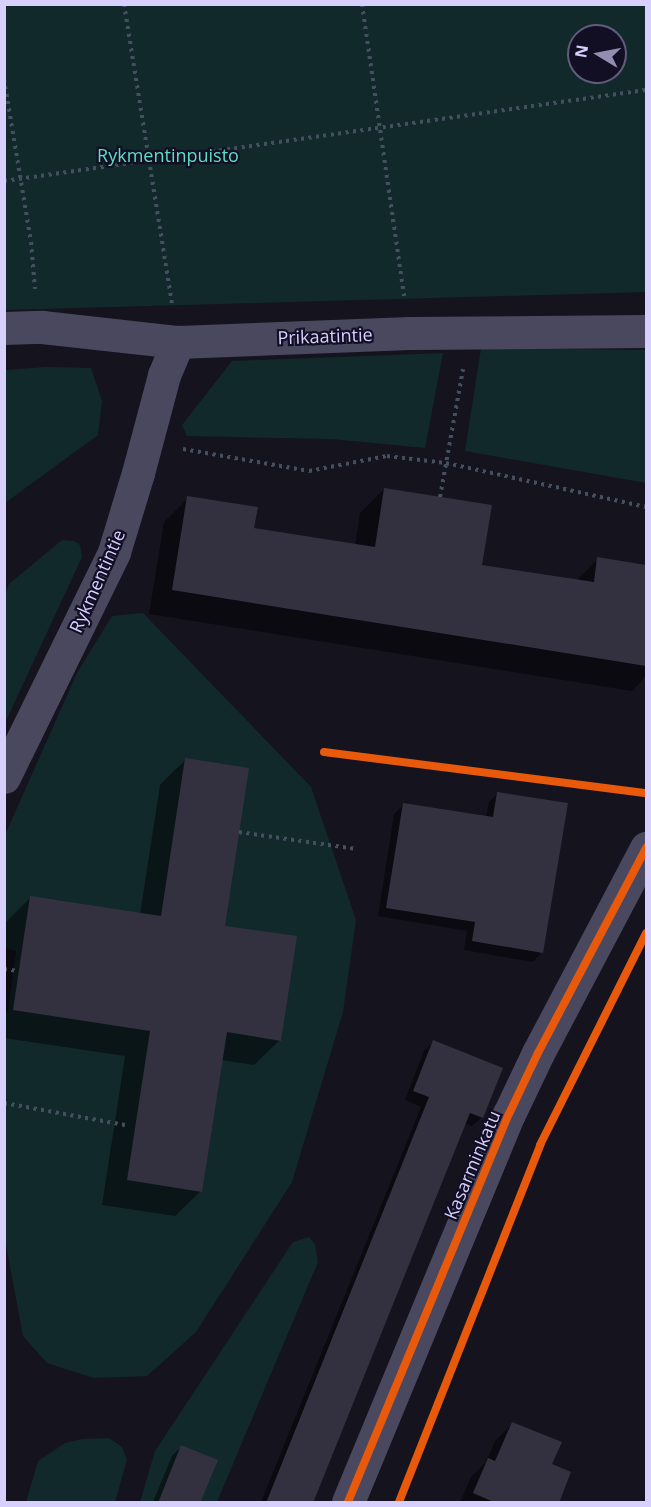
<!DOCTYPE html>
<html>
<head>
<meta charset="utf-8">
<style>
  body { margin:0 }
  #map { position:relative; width:651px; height:1507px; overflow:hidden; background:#15131e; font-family:"Open Sans",sans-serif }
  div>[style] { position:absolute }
  .green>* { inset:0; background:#12292b }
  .shadow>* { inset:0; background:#0007 }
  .building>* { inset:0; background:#333140 }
  .path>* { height:4px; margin-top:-2px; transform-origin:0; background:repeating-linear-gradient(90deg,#44505f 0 3px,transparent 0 7.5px) }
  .minor>* { height:33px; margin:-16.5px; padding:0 16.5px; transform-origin:16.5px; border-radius:16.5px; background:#49485f }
  .cycleway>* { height:8px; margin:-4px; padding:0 4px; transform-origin:4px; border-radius:4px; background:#e8590c }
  span { translate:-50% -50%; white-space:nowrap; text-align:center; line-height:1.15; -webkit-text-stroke:4.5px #120e23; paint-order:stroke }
  .park-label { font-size:18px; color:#5cdfc3 }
  .street-label { font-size:18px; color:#d7d0ff }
  .frame { position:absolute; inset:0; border:6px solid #d7d0ff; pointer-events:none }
  .north { position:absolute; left:567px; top:24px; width:60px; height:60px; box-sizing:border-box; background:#120e23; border:2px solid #615c7b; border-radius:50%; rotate:280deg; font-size:16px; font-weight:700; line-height:24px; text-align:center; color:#d7d0ff }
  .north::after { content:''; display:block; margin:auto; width:21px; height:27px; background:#938eb0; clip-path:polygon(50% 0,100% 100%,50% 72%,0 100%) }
</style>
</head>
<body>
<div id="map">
  <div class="green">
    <i style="clip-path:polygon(evenodd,4px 5px,646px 5px,646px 292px,5px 310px,4px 5px,579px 36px,615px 36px,615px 72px,579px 72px,579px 36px)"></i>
    <i style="clip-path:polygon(481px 348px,646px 350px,646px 483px,465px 451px)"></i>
    <i style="clip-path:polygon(443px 353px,425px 448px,332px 439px,187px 436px,182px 425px,232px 361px)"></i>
    <i style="clip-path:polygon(46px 367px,91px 368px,102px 401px,98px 435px,5px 503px,5px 370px)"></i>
    <i style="clip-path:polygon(62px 540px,74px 541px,80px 545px,82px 557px,5px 723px,5px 593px,9px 584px)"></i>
    <i style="clip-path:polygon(143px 613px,311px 787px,356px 920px,343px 1012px,292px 1182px,196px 1332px,147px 1376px,94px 1378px,47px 1363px,23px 1336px,4px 1234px,4px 1013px,8px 1012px,16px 951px,5px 948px,5px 835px,77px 673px,112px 616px)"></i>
    <i style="clip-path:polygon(309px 1237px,315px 1244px,318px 1262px,217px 1502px,140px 1502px,155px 1451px,293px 1242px)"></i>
    <i style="clip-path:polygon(109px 1438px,122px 1447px,127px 1460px,115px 1502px,26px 1502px,38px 1461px,65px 1443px,82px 1439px)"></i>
  </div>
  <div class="shadow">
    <i style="clip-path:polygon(384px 489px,481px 566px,576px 581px,598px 559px,646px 566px,646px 676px,632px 691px,149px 614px,164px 522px,188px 498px,253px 529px,355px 546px,360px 513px)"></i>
    <i style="clip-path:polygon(185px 760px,223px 927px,280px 1040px,254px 1065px,221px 1060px,201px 1191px,175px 1216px,102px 1205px,125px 1056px,4px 1038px,4px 927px,5px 923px,31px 897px,140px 914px,160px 785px)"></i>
    <i style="clip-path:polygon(498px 793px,542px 952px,533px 962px,464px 950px,467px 931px,378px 916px,394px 814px,403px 805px,486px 818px,489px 802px)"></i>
    <i style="clip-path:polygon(433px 1042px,482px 1117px,472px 1126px,465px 1123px,312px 1502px,261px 1502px,421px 1107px,405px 1100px,424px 1051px)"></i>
    <i style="clip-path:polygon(512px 1424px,557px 1502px,460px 1502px,471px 1477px,486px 1462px,495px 1441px)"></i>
    <i style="clip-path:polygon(181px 1447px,199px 1502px,153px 1502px,172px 1456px)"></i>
  </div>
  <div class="building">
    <i style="clip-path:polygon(384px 488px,492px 505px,482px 565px,594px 582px,597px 557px,646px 565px,646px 666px,172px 590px,187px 496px,258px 507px,254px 528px,375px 547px)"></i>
    <i style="clip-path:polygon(185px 758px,249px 768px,225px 926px,297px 936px,281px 1041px,227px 1032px,202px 1192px,127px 1180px,150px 1031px,13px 1010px,30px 896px,161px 916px)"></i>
    <i style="clip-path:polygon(497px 792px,568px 803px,543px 953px,472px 941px,475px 922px,386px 908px,403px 803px,493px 817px)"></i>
    <i style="clip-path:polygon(433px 1040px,503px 1068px,483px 1118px,470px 1113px,313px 1503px,266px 1503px,429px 1097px,413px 1091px)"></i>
    <i style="clip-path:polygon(512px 1422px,562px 1442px,552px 1464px,571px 1472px,559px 1503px,496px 1503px,473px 1493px,488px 1458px,495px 1461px)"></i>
    <i style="clip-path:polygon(181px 1445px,218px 1460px,200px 1503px,158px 1503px)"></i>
  </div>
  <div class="path">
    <i style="left:124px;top:4px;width:303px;rotate:80.9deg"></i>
    <i style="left:362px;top:4px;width:295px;rotate:81.8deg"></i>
    <i style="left:4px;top:79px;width:165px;rotate:80.6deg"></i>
    <i style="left:31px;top:242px;width:47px;rotate:85.1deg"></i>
    <i style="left:4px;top:181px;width:648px;rotate:-8.07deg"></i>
    <i style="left:183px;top:449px;width:128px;rotate:9.9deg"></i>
    <i style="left:309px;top:471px;width:79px;rotate:-10.9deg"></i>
    <i style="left:387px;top:456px;width:59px;rotate:6.8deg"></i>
    <i style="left:446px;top:463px;width:205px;rotate:12.4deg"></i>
    <i style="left:440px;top:497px;width:130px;rotate:-79.8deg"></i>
    <i style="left:239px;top:832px;width:119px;rotate:8.2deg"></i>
    <i style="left:4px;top:969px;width:14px;rotate:8deg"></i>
    <i style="left:4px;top:1103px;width:123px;rotate:10.3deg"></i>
  </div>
  <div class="minor">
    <i style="left:4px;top:328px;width:38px;rotate:-2deg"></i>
    <i style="left:42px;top:327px;width:137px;rotate:6.3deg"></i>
    <i style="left:178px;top:342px;width:232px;rotate:-2.2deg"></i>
    <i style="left:410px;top:333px;width:236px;rotate:-0.5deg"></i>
    <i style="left:4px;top:777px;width:250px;rotate:-63.9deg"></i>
    <i style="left:114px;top:552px;width:83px;rotate:-73.1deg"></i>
    <i style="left:138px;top:473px;width:101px;rotate:-75.1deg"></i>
    <i style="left:164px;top:375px;width:36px;rotate:-67deg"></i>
    <i style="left:348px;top:1502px;width:420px;rotate:-67.5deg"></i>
    <i style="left:509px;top:1114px;width:68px;rotate:-64.6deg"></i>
    <i style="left:538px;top:1053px;width:232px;rotate:-62.2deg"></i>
  </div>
  <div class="cycleway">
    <i style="left:324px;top:752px;width:325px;rotate:7.3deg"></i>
    <i style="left:348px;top:1502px;width:420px;rotate:-67.5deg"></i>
    <i style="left:509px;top:1114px;width:68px;rotate:-64.6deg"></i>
    <i style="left:538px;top:1053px;width:232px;rotate:-62.2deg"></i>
    <i style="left:399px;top:1502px;width:384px;rotate:-68.4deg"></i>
    <i style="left:540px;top:1145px;width:237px;rotate:-63.4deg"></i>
  </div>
  <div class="park-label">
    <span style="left:168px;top:155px">Rykmentinpuisto</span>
  </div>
  <div class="street-label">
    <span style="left:325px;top:336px;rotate:-2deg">Prikaatintie</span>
    <span style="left:97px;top:581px;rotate:-66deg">Rykmentintie</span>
    <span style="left:472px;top:1165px;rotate:-67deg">Kasarminkatu</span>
  </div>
  <div class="frame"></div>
  <div class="north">N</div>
</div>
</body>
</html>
